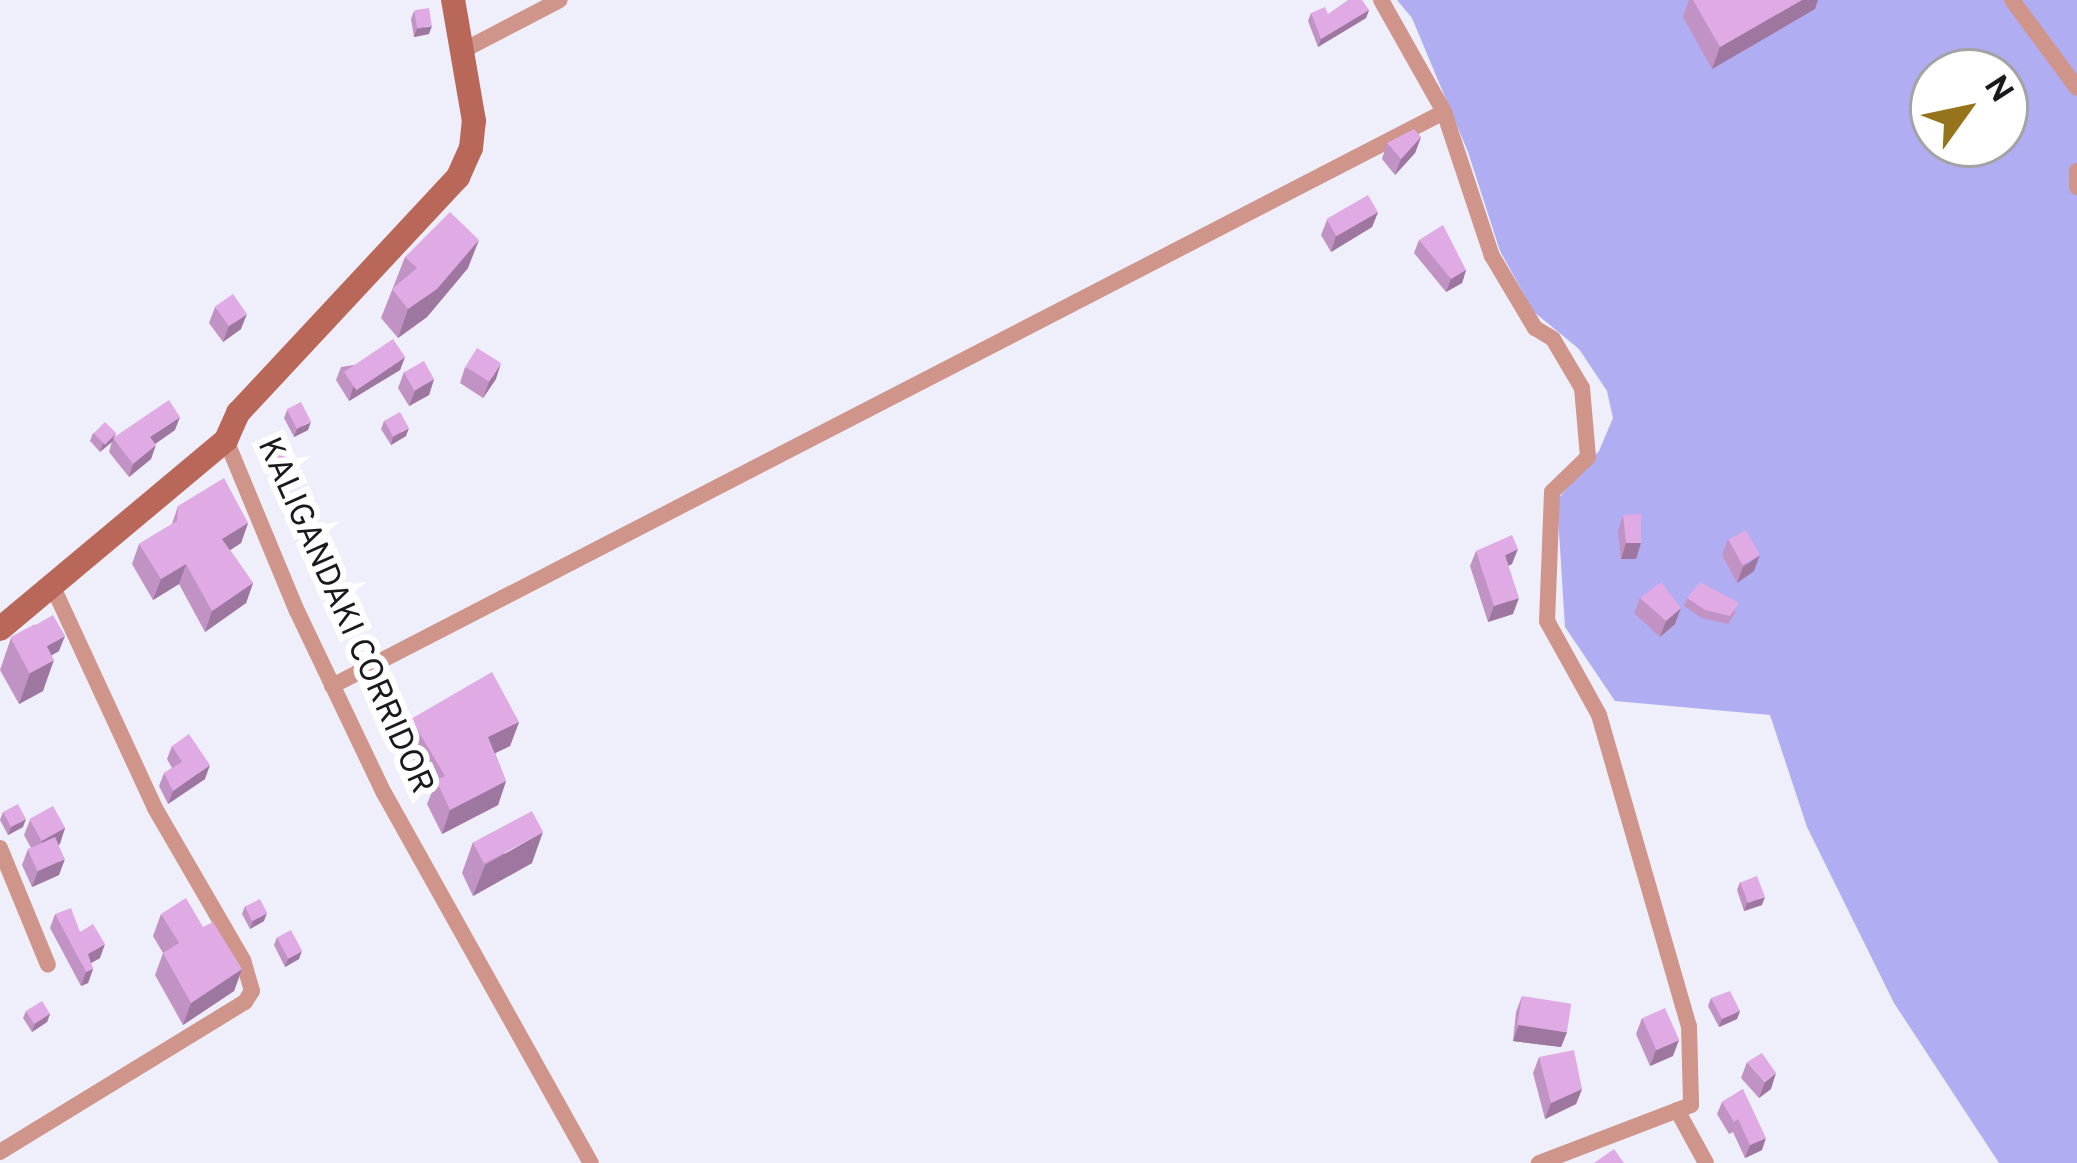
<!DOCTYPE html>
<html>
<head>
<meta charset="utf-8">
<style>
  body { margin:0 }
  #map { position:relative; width:2077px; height:1163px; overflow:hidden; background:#efeffb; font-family:Overpass,sans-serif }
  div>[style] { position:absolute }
  .forest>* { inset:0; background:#b0adf3 }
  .minor>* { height:16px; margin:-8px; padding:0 8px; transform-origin:8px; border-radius:8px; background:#cf958a }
  .secondary>* { height:24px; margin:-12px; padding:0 12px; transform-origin:12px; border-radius:12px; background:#b96758 }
  .wall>* { inset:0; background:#c192c4 }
  .shaded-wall>* { inset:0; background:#9d77a0 }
  .building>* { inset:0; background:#e0aae4; transform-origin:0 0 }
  span { translate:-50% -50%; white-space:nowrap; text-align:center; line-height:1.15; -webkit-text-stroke:12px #fff; paint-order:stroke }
  .street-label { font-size:33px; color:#1a191e }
  .north { position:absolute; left:1909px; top:48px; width:120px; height:120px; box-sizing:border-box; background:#fff; border:3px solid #a3a3a5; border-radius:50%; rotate:57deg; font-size:33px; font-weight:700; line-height:48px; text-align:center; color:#1a191e }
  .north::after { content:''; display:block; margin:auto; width:42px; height:54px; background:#95741c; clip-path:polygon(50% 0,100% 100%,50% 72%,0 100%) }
</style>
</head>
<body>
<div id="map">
  <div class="forest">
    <i style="clip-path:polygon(evenodd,1397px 0,2077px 0,2077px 1163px,1999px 1163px,1894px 1003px,1807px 827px,1770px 715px,1615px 701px,1565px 627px,1557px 500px,1599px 451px,1613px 418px,1607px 391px,1579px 349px,1534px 312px,1500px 251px,1468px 152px,1412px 18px,1397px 0,1933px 72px,2005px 72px,2005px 144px,1933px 144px,1933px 72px)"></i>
  </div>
  <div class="minor">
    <i style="left:1381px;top:0;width:129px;rotate:60.6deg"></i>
    <i style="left:1444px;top:112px;width:152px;rotate:71.6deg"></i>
    <i style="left:1492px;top:256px;width:84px;rotate:59.2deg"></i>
    <i style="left:1535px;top:328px;width:21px;rotate:31deg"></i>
    <i style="left:1553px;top:339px;width:57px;rotate:59.4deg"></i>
    <i style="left:1582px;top:388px;width:69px;rotate:85deg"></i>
    <i style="left:1588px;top:457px;width:50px;rotate:135.8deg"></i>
    <i style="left:1552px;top:492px;width:129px;rotate:92.2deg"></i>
    <i style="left:1547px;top:621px;width:107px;rotate:61deg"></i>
    <i style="left:1599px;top:715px;width:324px;rotate:73.9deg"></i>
    <i style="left:1689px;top:1026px;width:79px;rotate:88.5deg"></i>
    <i style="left:1691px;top:1105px;width:163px;rotate:159.1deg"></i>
    <i style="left:2012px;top:0;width:109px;rotate:53.5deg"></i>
    <i style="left:462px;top:51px;width:110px;rotate:-27.5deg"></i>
    <i style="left:2077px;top:171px;width:16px;rotate:90deg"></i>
    <i style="left:226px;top:440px;width:185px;rotate:67.5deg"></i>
    <i style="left:297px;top:611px;width:202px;rotate:64.5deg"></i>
    <i style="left:384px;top:793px;width:424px;rotate:60.8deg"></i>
    <i style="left:332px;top:686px;width:1251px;rotate:-27.3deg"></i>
    <i style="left:0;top:848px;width:126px;rotate:67.7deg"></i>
    <i style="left:1677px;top:1110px;width:60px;rotate:61.3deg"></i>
    <i style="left:0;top:1152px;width:287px;rotate:-31.5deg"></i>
    <i style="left:245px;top:1002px;width:13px;rotate:-58deg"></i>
    <i style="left:252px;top:991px;width:32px;rotate:-106deg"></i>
    <i style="left:243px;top:960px;width:176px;rotate:-120.1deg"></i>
    <i style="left:155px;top:808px;width:246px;rotate:-114.8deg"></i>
  </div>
  <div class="secondary">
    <i style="left:0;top:629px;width:295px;rotate:-39.9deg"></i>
    <i style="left:226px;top:440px;width:30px;rotate:-66deg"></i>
    <i style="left:238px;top:413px;width:323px;rotate:-47deg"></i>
    <i style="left:458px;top:177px;width:32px;rotate:-66deg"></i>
    <i style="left:471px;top:148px;width:27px;rotate:-84deg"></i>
    <i style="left:474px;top:121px;width:123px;rotate:-99.8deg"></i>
  </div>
  <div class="wall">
    <i style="clip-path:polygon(1689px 0,1818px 0,1815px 9px,1712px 69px,1683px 17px)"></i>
    <i style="clip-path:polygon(1369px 10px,1366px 18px,1318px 47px,1308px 21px,1311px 13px,1328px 14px)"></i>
    <i style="clip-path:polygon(414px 11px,429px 34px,414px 37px,411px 19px)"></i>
    <i style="clip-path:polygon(1421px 137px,1415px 153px,1395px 175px,1382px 159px,1387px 143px)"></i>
    <i style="clip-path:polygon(1378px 212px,1372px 227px,1331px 252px,1321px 235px,1327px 220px)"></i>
    <i style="clip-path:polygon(1419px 240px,1466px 270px,1462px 283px,1446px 292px,1414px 253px)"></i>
    <i style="clip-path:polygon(405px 257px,468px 268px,427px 317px,398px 338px,381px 318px)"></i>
    <i style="clip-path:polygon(215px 307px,241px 329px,223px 342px,209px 323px)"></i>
    <i style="clip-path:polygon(405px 357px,400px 370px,349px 401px,336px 380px,341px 367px)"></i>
    <i style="clip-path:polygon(465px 367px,496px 379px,483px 398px,460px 383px)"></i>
    <i style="clip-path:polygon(404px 372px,434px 379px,429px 395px,409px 406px,398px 388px)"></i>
    <i style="clip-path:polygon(287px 410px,308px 430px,294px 437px,284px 418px)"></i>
    <i style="clip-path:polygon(384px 421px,406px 436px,391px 445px,381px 429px)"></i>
    <i style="clip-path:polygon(175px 430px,155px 444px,151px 459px,129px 477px,109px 452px,112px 441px,100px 452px,90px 441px,93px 433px,114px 438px)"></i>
    <i style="clip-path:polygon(267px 443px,294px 452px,291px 460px,277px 470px,264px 451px)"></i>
    <i style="clip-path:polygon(178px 506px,248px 523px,241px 543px,230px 550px,253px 583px,246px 603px,205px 632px,179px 584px,153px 600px,132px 564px,139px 544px,172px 524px)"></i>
    <i style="clip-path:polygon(1623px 515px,1636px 559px,1621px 559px,1618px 531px)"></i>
    <i style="clip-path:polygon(1728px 539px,1754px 571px,1737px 583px,1722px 555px)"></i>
    <i style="clip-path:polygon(1476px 551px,1512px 564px,1508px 566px,1513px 614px,1488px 622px,1470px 566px)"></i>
    <i style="clip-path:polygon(1640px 598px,1675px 624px,1660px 637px,1634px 613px)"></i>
    <i style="clip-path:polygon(1687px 598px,1736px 611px,1728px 624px,1702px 618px,1684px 606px)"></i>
    <i style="clip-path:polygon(11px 638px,59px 651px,52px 655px,43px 691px,19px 704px,0 670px)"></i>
    <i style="clip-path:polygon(411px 719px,519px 722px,510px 746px,495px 753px,506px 781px,498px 805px,442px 834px,427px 804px,432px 792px,403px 742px)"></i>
    <i style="clip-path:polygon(172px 746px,205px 779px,168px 804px,159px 786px,164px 773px,172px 768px,167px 759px)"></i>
    <i style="clip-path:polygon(3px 812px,23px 827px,8px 835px,0 820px)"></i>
    <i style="clip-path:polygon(30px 820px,65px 828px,59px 844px,59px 875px,32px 887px,22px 865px,28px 849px,31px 848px,24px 835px)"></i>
    <i style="clip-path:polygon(473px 842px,532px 863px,473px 896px,462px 873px)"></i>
    <i style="clip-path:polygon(1740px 882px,1762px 905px,1744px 911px,1737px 890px)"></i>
    <i style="clip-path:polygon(245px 906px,264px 921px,250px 929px,242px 914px)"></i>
    <i style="clip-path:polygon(55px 914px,80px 932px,100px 958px,91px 963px,93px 969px,88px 983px,81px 986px,50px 928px)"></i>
    <i style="clip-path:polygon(161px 914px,203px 927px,242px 969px,234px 991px,183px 1025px,155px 975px,163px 953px,153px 936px)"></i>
    <i style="clip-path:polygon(277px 937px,299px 959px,285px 967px,274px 945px)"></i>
    <i style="clip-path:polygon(1522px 996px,1567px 1032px,1561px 1047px,1513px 1041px,1516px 1012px)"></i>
    <i style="clip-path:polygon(1711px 998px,1740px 1011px,1737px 1019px,1719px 1027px,1708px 1006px)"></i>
    <i style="clip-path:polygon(26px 1011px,50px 1014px,47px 1022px,32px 1032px,23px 1018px)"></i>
    <i style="clip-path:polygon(1642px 1018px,1673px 1056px,1650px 1066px,1636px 1034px)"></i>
    <i style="clip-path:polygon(1539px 1057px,1582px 1089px,1576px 1104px,1545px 1119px,1533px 1073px)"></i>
    <i style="clip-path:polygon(1747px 1062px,1771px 1089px,1759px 1098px,1741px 1078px)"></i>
    <i style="clip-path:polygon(1743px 1089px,1762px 1150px,1745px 1158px,1733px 1132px,1729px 1134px,1717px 1114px,1722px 1102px)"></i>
  </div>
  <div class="shaded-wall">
    <i style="clip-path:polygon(1802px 0,1818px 0,1815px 9px,1712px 69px,1720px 47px)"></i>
    <i style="clip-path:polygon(1369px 10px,1366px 18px,1318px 47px,1321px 39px)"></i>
    <i style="clip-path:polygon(432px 26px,429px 34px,414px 37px,417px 29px)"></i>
    <i style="clip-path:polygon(1421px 137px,1415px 153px,1395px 175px,1401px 159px)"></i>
    <i style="clip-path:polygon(1378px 212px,1372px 227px,1331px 252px,1336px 236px)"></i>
    <i style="clip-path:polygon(479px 240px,468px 268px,427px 317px,398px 338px,408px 309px)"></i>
    <i style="clip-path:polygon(1466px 270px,1462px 283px,1446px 292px,1451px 279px)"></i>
    <i style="clip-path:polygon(247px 314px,241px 329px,223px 342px,229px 326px)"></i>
    <i style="clip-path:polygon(405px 357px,400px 370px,349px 401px,353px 388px)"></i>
    <i style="clip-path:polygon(501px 363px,496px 379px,483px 398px,489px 382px)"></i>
    <i style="clip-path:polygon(434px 379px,429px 395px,409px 406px,415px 391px)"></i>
    <i style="clip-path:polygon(180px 417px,175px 430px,145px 451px,150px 437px)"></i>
    <i style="clip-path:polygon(311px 422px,308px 430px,294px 437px,297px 429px)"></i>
    <i style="clip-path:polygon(409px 428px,406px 436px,391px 445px,393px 437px)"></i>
    <i style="clip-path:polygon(116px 433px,113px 441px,100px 452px,103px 444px)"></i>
    <i style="clip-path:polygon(156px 445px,151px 459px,129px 477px,133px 464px)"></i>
    <i style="clip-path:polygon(294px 452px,291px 460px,277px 470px,280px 462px)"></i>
    <i style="clip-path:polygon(248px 523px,241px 543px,215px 560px,222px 539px)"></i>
    <i style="clip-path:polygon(1626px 543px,1641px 543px,1636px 559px,1621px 559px)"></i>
    <i style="clip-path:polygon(1518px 549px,1512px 564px,1499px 570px,1505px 555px)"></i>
    <i style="clip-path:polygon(1760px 555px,1754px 571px,1737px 583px,1743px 567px)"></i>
    <i style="clip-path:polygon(186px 564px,179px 584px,153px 600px,161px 579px)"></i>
    <i style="clip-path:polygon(253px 583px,246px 603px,205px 632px,212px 611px)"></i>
    <i style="clip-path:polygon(1519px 598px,1513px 614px,1488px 622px,1494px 606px)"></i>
    <i style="clip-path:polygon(1681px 608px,1675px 624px,1660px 637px,1666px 621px)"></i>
    <i style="clip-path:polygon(65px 636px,59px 651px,37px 664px,43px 648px)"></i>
    <i style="clip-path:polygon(54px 660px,43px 691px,19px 704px,30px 673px)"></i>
    <i style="clip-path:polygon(519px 722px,510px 746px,479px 761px,488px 737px)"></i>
    <i style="clip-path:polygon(210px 765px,205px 779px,168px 804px,173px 791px)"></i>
    <i style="clip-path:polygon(506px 781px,498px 805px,442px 834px,450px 810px)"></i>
    <i style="clip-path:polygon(26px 819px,23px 827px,8px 835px,11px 827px)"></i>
    <i style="clip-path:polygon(65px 828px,60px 844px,37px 857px,42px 841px)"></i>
    <i style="clip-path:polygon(543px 832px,532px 863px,473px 896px,485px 865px)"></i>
    <i style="clip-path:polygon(65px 859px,59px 875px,32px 887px,38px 871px)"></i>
    <i style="clip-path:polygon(1765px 897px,1762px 905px,1744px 911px,1747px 903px)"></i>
    <i style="clip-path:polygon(267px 913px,264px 921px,250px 929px,253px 921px)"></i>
    <i style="clip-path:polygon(105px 944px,100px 958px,82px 968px,88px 954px)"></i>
    <i style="clip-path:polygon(302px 951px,299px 959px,285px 967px,288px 959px)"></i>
    <i style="clip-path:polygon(93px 969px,88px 983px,81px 986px,86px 972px)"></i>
    <i style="clip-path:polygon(242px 969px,234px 991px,183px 1025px,191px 1003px)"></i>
    <i style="clip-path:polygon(1740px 1011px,1737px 1019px,1719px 1027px,1722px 1019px)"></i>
    <i style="clip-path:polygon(50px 1014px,47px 1022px,32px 1032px,35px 1024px)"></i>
    <i style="clip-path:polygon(1519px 1025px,1567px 1032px,1561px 1047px,1513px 1041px)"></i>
    <i style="clip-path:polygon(1679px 1040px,1673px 1056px,1650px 1066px,1656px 1050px)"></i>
    <i style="clip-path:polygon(1776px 1073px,1771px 1089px,1759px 1098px,1765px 1082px)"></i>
    <i style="clip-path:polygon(1582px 1089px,1576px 1104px,1545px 1119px,1551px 1103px)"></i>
    <i style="clip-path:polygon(1766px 1138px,1762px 1150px,1745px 1158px,1750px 1145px)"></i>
  </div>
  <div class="building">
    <i style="clip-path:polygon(1348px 0,1362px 0,1369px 10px,1321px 39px,1311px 13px,1325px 7px,1328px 14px)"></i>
    <i style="clip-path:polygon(1693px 0,1802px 0,1720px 47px)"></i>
    <i style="left:429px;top:8px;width:18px;height:15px;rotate:81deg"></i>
    <i style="clip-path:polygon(1414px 129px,1421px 137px,1401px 159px,1387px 143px)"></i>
    <i style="left:1368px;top:195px;width:20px;height:48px;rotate:60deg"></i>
    <i style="clip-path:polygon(450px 212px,479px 240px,437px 289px,408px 309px,392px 289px,417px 268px,405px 257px)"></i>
    <i style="clip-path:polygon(1443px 225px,1466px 270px,1451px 279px,1419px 240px)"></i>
    <i style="left:233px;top:294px;width:24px;height:22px;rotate:55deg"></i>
    <i style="left:393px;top:339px;width:22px;height:59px;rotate:56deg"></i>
    <i style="left:477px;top:348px;width:28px;height:22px;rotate:32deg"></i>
    <i style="left:424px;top:361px;width:21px;height:23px;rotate:61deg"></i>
    <i style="clip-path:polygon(169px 400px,180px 417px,150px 437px,156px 445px,133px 464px,113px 438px)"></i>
    <i style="left:301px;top:402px;width:22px;height:16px;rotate:63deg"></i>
    <i style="left:400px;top:412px;width:18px;height:18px;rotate:61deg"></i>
    <i style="left:105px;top:422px;width:16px;height:16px;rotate:45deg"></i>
    <i style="left:282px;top:433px;width:22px;height:18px;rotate:58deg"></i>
    <i style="clip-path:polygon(224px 478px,248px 523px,222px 539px,253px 583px,212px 611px,186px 564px,161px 579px,139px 544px,177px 521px,178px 506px)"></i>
    <i style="clip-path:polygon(1641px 514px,1641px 543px,1626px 543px,1623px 515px)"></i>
    <i style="left:1746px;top:530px;width:29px;height:20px;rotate:61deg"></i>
    <i style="clip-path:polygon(1512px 535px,1518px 549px,1505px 555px,1519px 598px,1494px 606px,1476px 551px)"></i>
    <i style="clip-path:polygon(1661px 582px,1681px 608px,1666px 621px,1640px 598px)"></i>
    <i style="clip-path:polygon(1700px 582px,1739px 603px,1730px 616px,1705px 610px,1687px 598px)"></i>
    <i style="left:53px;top:615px;width:24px;height:21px;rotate:60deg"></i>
    <i style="left:35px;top:624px;width:41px;height:28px;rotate:62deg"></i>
    <i style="clip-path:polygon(492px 672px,519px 722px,488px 737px,506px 781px,450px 810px,436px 780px,445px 776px,411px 719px)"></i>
    <i style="clip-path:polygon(189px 734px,210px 765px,173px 791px,164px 773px,182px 762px,172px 746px)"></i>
    <i style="left:18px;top:804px;width:17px;height:17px;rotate:62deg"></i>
    <i style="left:53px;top:806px;width:25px;height:27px;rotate:61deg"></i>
    <i style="left:532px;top:811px;width:24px;height:67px;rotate:62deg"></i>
    <i style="left:55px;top:837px;width:24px;height:30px;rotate:66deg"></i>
    <i style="left:1757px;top:876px;width:22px;height:18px;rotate:69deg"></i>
    <i style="clip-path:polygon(186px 898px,203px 927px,213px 922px,242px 969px,191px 1003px,163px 953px,179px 943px,161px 914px)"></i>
    <i style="left:260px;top:899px;width:16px;height:17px;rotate:63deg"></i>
    <i style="clip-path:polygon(71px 908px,80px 932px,93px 924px,105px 944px,88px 954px,93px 969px,86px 972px,55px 914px)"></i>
    <i style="left:291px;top:930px;width:24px;height:16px;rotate:62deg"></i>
    <i style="clip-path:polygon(1730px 991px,1740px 1011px,1722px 1019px,1711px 998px)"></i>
    <i style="left:1522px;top:996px;width:50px;height:29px;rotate:9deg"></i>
    <i style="left:42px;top:1001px;width:15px;height:19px;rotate:58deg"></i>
    <i style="left:1665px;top:1008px;width:35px;height:25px;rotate:66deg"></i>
    <i style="clip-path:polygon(1574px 1050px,1582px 1089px,1551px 1103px,1539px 1057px)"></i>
    <i style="clip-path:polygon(1762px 1053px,1776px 1073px,1765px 1082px,1747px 1062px)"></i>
    <i style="clip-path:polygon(1743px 1089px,1766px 1138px,1750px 1145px,1738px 1119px,1734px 1122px,1722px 1102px)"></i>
    <i style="clip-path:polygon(1614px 1149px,1624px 1163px,1594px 1163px)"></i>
  </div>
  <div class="street-label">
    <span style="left:343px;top:617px;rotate:66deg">KALIGANDAKI CORRIDOR</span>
  </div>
  <div class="north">N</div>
</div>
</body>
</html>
